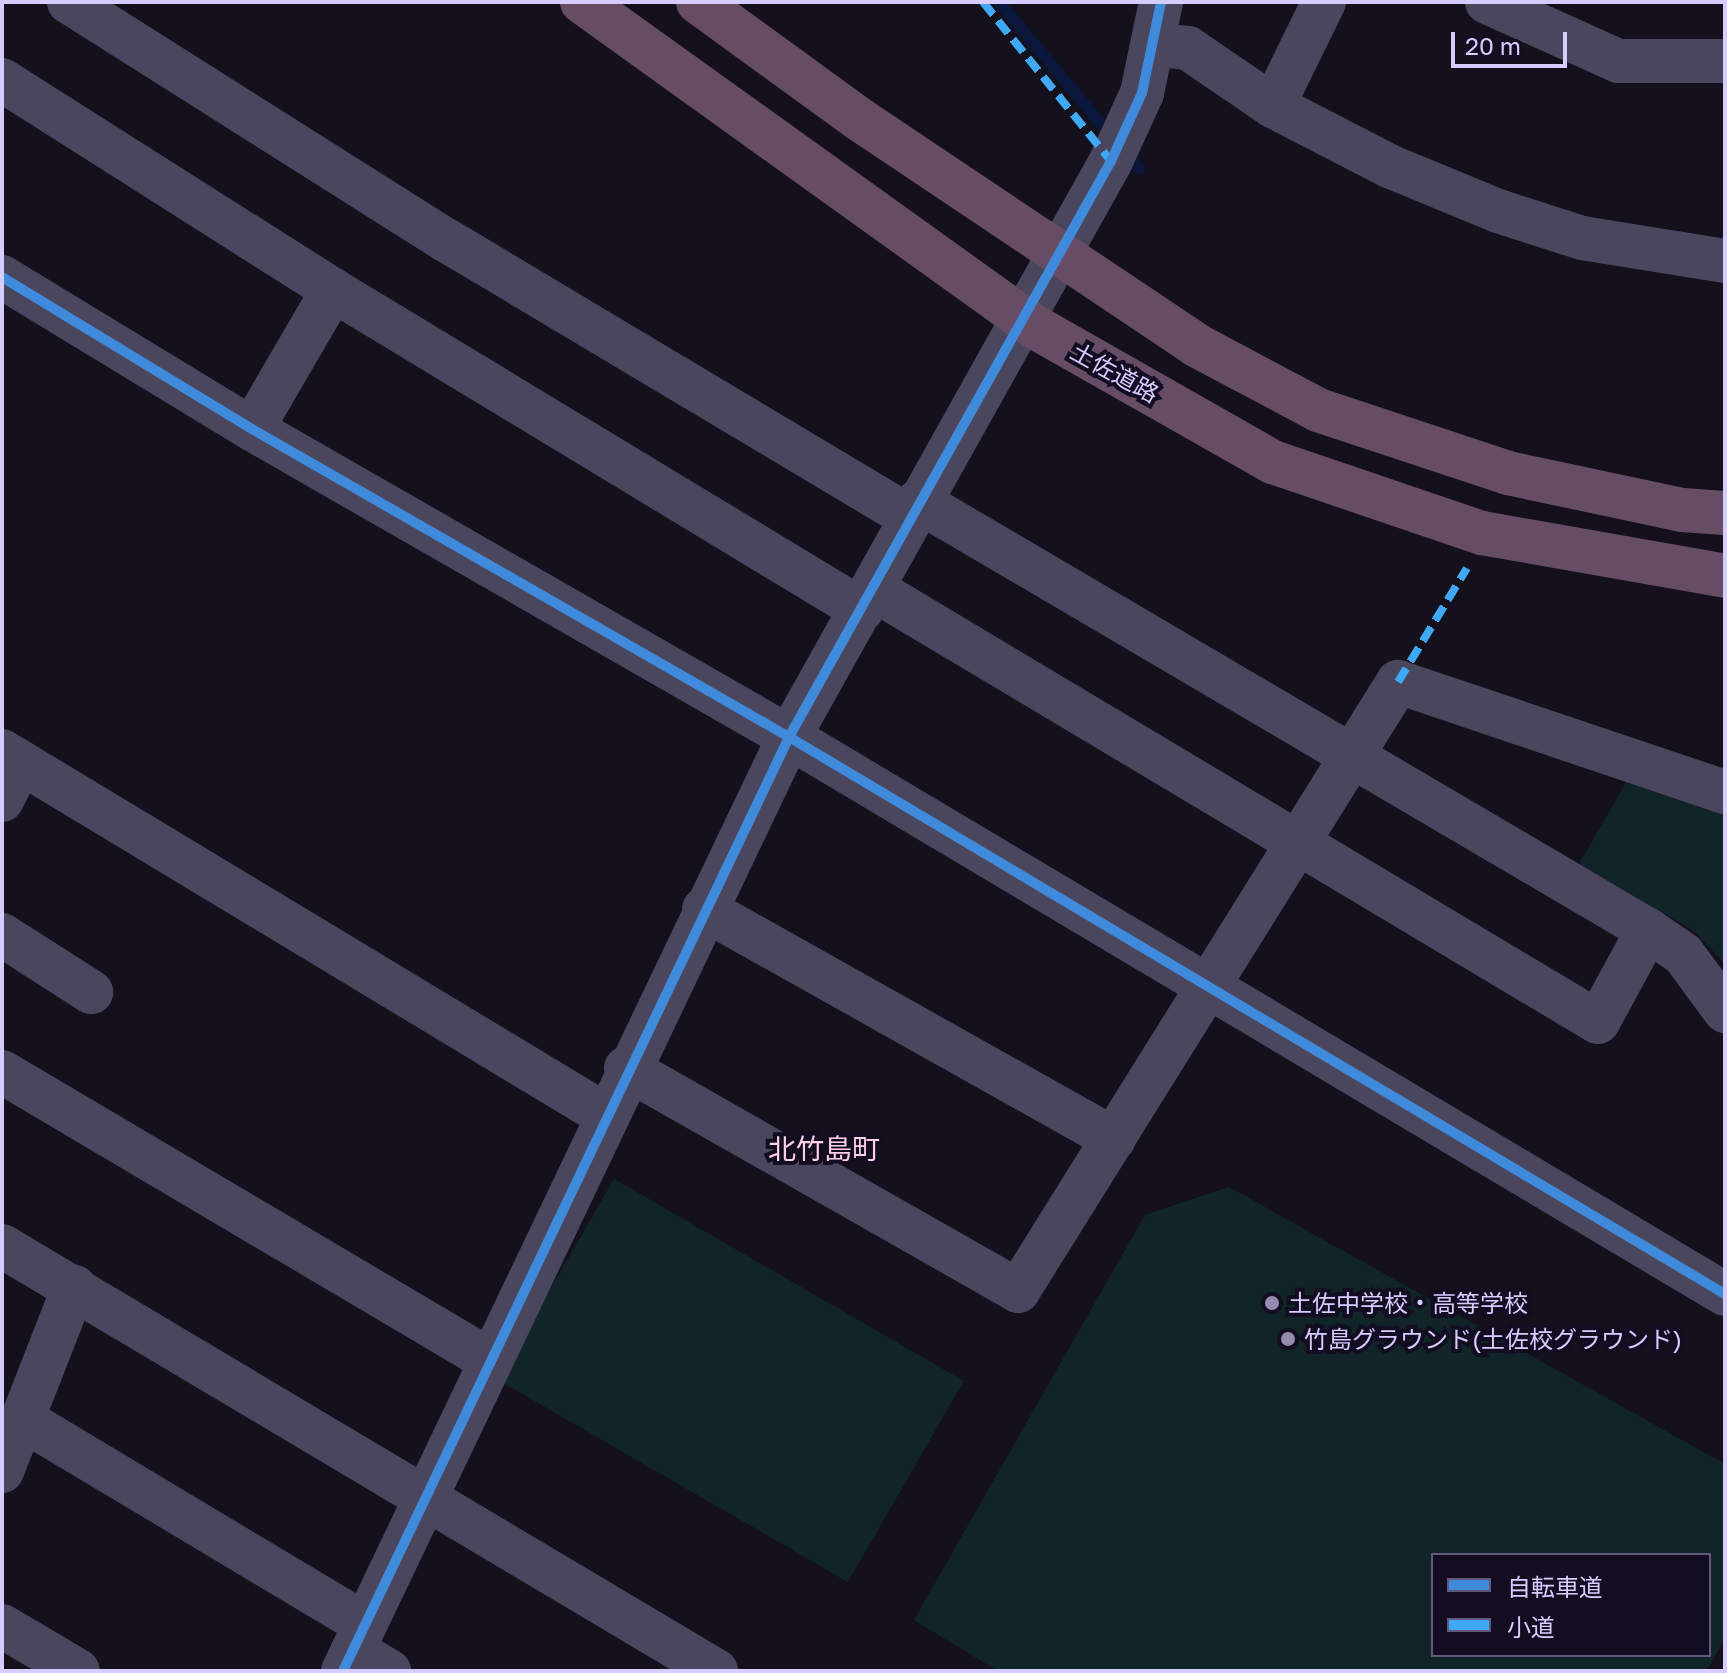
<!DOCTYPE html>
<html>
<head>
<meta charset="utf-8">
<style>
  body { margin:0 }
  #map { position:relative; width:1727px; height:1673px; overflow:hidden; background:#14111c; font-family:"Golos Text","Noto Sans JP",sans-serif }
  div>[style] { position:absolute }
  .green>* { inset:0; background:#112528; transform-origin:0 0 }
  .stream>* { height:12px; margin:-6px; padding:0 6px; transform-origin:6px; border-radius:6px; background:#0a163a }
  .minor>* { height:44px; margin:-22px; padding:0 22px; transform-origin:22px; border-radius:22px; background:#4a465d }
  .highway>* { height:44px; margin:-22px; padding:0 22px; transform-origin:22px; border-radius:22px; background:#664d63 }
  .quiet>* { height:8px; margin-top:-4px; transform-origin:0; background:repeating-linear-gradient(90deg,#3fa9f5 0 16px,transparent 0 24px) }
  .cycleway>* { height:10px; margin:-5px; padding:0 5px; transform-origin:5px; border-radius:5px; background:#408adc }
  .dots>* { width:22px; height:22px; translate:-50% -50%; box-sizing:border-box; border:4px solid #120d20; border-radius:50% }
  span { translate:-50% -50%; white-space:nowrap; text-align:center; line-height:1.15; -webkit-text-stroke:8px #120d20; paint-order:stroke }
  .street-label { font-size:24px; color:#d7ccff }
  .poi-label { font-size:24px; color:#d7ccff }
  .left { translate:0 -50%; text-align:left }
  .quarter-label { font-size:28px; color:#ffcee8 }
  .frame { position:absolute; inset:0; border:4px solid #d7ccff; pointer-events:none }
  .legend { position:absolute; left:1431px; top:1553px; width:280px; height:104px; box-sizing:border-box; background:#120d20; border:2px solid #615979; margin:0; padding:10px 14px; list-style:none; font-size:24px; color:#d7ccff }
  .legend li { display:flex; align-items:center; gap:16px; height:40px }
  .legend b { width:40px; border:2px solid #615979 }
  .scale { position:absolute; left:1451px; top:32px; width:116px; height:36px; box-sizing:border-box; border:4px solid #d7ccff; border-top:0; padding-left:10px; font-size:24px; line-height:28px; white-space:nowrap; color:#d7ccff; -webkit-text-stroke:6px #120d20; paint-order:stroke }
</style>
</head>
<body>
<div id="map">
  <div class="green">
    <i style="clip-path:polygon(1628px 779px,1725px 814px,1725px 964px,1694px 931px,1579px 864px)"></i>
    <i style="left:614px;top:1179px;width:404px;height:232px;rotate:30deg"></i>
    <i style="clip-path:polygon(evenodd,1229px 1187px,1725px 1464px,1725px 1639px,1706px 1671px,998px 1671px,914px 1620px,1145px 1215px,1229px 1187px,1433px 1555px,1709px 1555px,1709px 1655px,1433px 1655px,1433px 1555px)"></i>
  </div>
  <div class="stream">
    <i style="left:999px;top:2px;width:176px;rotate:50.1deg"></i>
    <i style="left:1124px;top:151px;width:23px;rotate:50deg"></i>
  </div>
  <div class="minor">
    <i style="left:69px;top:2px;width:446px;rotate:32.3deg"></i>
    <i style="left:446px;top:240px;width:540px;rotate:30.84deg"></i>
    <i style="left:1487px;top:2px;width:144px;rotate:24.2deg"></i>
    <i style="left:1618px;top:61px;width:107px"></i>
    <i style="left:1155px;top:45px;width:33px;rotate:5deg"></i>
    <i style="left:1188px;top:48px;width:103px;rotate:34.3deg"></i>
    <i style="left:1273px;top:106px;width:131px;rotate:27.3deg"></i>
    <i style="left:1389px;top:166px;width:118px;rotate:22.4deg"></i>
    <i style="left:1498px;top:211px;width:88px;rotate:17.8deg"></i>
    <i style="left:1582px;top:238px;width:145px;rotate:9.1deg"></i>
    <i style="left:2px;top:80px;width:392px;rotate:32.4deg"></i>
    <i style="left:333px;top:290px;width:618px;rotate:31.17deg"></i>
    <i style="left:1273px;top:106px;width:116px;rotate:-63.9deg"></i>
    <i style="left:2px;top:277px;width:293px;rotate:31.3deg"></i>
    <i style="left:252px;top:429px;width:619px;rotate:29.84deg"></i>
    <i style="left:789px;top:737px;width:1089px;rotate:30.76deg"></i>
    <i style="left:252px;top:429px;width:161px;rotate:-59.8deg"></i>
    <i style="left:918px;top:501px;width:847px;rotate:30.44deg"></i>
    <i style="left:1648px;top:930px;width:42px;rotate:34.4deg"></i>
    <i style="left:1683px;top:954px;width:71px;rotate:53.6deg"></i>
    <i style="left:873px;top:589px;width:844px;rotate:30.85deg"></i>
    <i style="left:1598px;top:1022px;width:105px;rotate:-61.5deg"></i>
    <i style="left:2px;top:751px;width:707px;rotate:31.1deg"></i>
    <i style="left:2px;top:800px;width:42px;rotate:-63.4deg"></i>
    <i style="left:704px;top:909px;width:470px;rotate:29.3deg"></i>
    <i style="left:2px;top:935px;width:106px;rotate:32.6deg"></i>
    <i style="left:626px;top:1068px;width:451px;rotate:29.6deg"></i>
    <i style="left:1018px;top:1291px;width:718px;rotate:-58.04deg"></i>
    <i style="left:1398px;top:682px;width:345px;rotate:18.6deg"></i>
    <i style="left:2px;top:1072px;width:568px;rotate:30.58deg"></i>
    <i style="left:2px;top:1246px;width:831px;rotate:30.76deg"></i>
    <i style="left:22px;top:1419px;width:400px;rotate:30.9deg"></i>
    <i style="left:2px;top:1471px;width:198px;rotate:-68.6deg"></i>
    <i style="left:2px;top:1626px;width:88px;rotate:30.6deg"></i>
    <i style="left:353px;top:1650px;width:42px;rotate:30.3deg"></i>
    <i style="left:343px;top:1671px;width:1035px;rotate:-64.47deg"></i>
    <i style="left:789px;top:737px;width:660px;rotate:-60.79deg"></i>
    <i style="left:1111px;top:161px;width:75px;rotate:-65.5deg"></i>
    <i style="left:1142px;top:93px;width:93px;rotate:-78.2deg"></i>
  </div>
  <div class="highway">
    <i style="left:582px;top:2px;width:558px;rotate:35.66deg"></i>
    <i style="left:1035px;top:327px;width:274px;rotate:29.6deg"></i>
    <i style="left:1273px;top:462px;width:221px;rotate:18.8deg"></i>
    <i style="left:1482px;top:533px;width:247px;rotate:10deg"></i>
    <i style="left:698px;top:2px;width:199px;rotate:36deg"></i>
    <i style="left:859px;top:119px;width:406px;rotate:33.8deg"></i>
    <i style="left:1196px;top:345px;width:138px;rotate:28deg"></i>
    <i style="left:1318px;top:410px;width:200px;rotate:18.3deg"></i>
    <i style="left:1508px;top:473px;width:178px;rotate:12deg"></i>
    <i style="left:1682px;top:510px;width:43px;rotate:4deg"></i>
  </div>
  <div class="quiet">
    <i style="left:983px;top:2px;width:204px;rotate:51.2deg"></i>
    <i style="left:1398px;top:682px;width:133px;rotate:-58.8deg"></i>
  </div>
  <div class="cycleway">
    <i style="left:2px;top:277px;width:293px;rotate:31.3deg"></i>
    <i style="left:252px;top:429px;width:619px;rotate:29.84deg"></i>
    <i style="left:789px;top:737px;width:1089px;rotate:30.76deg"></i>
    <i style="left:343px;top:1671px;width:1035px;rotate:-64.47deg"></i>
    <i style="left:789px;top:737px;width:660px;rotate:-60.79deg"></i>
    <i style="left:1111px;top:161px;width:75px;rotate:-65.5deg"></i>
    <i style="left:1142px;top:93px;width:93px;rotate:-78.2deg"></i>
  </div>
  <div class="dots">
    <i style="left:1272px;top:1303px;background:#938bb0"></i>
    <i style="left:1288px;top:1339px;background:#938bb0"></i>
  </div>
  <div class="street-label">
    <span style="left:1115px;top:372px;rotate:29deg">土佐道路</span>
  </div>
  <div class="poi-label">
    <span class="left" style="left:1288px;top:1303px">土佐中学校・高等学校</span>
    <span class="left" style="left:1304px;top:1339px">竹島グラウンド(土佐校グラウンド)</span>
  </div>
  <div class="quarter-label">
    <span style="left:824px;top:1149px">北竹島町</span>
  </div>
  <div class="frame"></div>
  <ul class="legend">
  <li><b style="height:10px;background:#408adc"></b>自転車道</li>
  <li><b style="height:10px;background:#3fa9f5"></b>小道</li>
  </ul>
  <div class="scale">20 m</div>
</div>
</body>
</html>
